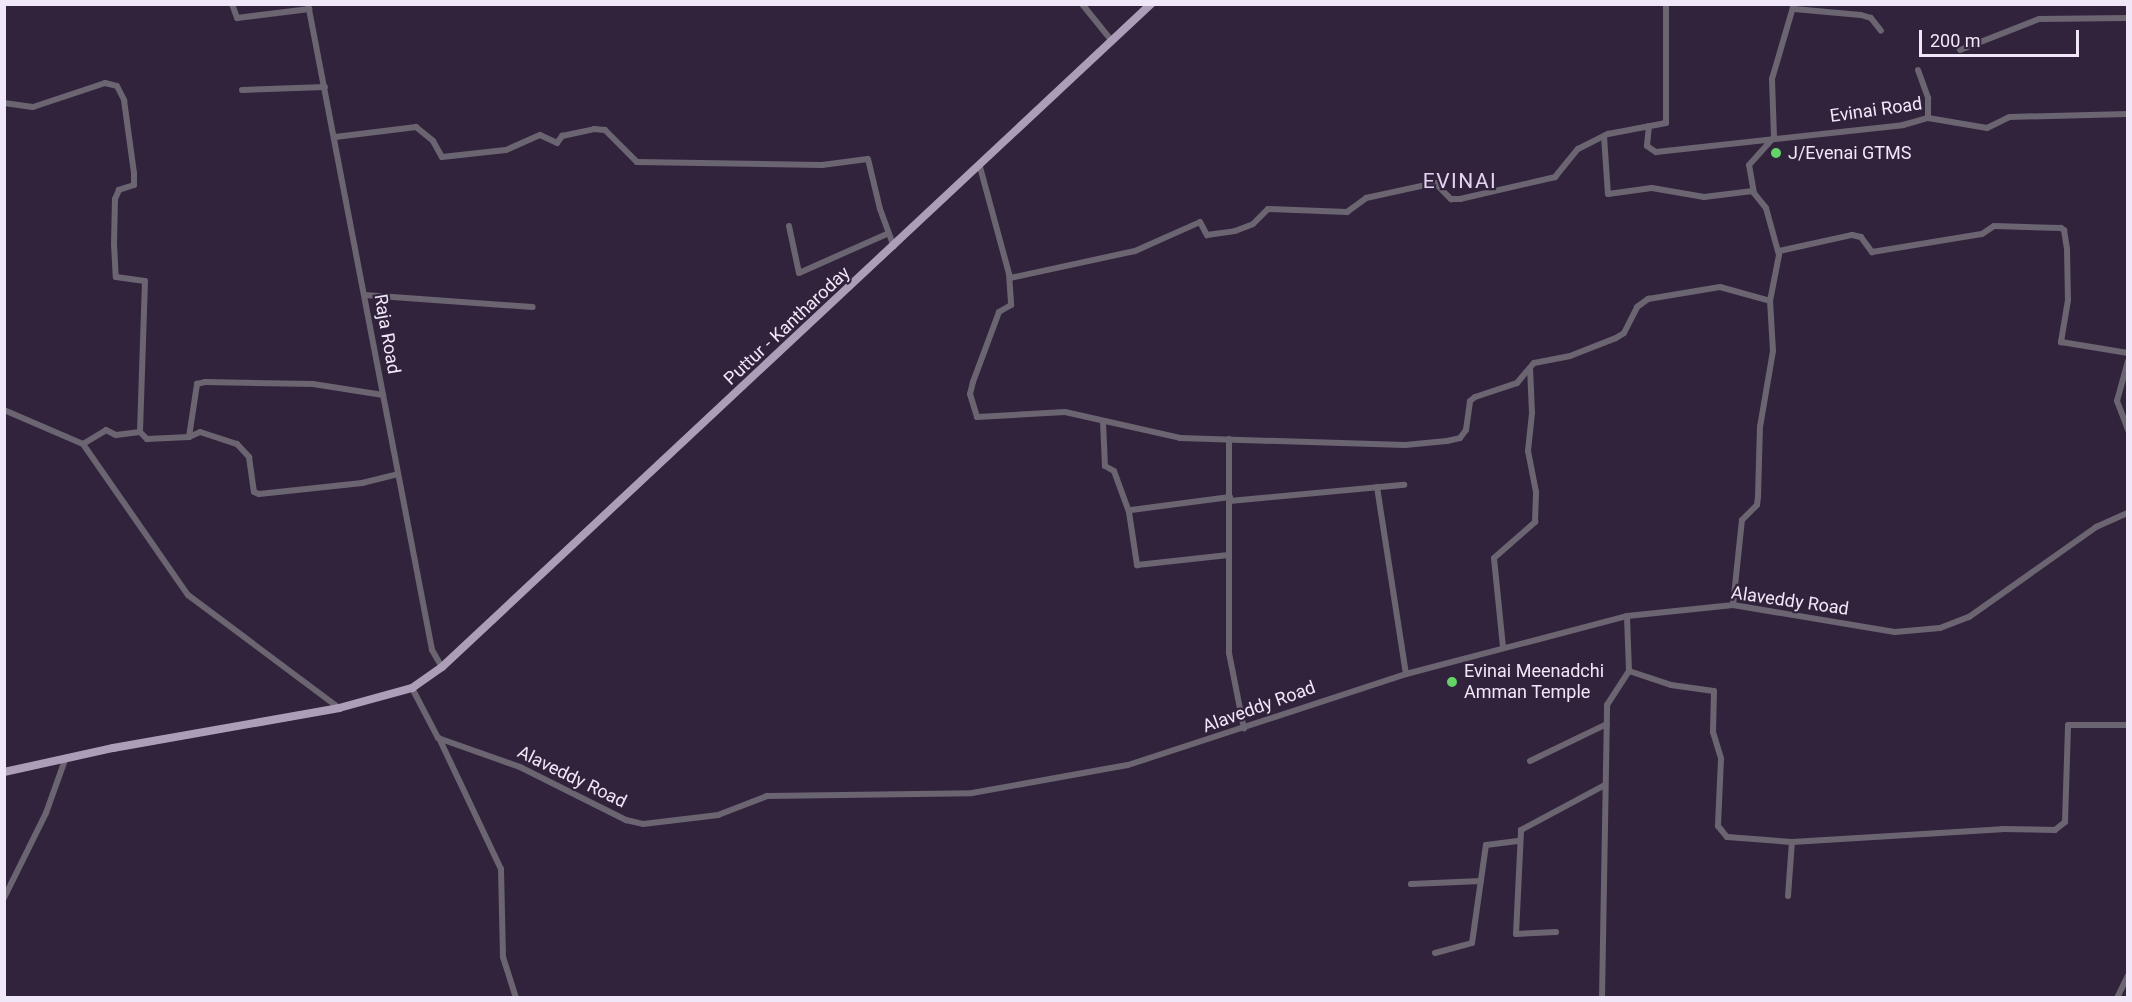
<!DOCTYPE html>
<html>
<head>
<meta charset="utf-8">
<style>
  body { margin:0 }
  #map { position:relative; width:2132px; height:1002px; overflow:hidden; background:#31233c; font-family:Roboto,sans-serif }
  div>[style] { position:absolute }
  .minor>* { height:6px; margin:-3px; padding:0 3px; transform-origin:3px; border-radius:3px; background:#6b6471 }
  .major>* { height:8px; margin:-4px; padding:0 4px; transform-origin:4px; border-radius:4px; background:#ac9eb8 }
  .dots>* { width:16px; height:16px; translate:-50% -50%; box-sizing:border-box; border:3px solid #31233c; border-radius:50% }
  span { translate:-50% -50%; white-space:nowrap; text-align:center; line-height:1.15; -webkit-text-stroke:4.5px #31233c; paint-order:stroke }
  .street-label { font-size:18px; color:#f0e8f8 }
  .poi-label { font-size:18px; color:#f0e8f8 }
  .left { translate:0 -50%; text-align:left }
  .quarter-label { font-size:21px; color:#e3d2f2; letter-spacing:1.5px }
  .frame { position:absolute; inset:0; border:6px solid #f0e8f8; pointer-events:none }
  .scale { position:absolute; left:1919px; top:30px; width:160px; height:27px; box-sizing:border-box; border:3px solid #f0e8f8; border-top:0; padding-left:8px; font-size:18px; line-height:21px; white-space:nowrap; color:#f0e8f8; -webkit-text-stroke:4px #31233c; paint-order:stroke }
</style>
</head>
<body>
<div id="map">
  <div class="minor">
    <i style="left:232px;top:4px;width:15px;rotate:70deg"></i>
    <i style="left:237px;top:18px;width:73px;rotate:-7.1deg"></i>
    <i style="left:308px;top:4px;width:658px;rotate:79.13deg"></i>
    <i style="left:432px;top:650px;width:20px;rotate:60deg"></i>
    <i style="left:1082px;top:4px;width:48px;rotate:51deg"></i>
    <i style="left:1794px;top:9px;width:67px;rotate:5.1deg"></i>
    <i style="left:1861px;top:15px;width:10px;rotate:17deg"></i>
    <i style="left:1871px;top:18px;width:16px;rotate:52deg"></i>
    <i style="left:1960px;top:50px;width:85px;rotate:-21.4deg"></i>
    <i style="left:2039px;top:19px;width:89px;rotate:-0.6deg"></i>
    <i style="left:1918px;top:70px;width:30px;rotate:70deg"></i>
    <i style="left:1928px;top:98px;width:20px;rotate:90deg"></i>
    <i style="left:242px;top:90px;width:83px;rotate:-2.1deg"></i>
    <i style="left:4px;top:103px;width:29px;rotate:8deg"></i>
    <i style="left:33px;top:107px;width:76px;rotate:-18.4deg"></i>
    <i style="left:105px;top:83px;width:12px;rotate:14deg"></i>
    <i style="left:117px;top:86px;width:16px;rotate:63deg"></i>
    <i style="left:124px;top:100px;width:74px;rotate:82.2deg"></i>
    <i style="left:134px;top:173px;width:12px;rotate:90deg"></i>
    <i style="left:134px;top:185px;width:16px;rotate:162deg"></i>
    <i style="left:119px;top:190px;width:10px;rotate:114deg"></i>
    <i style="left:115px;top:199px;width:45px;rotate:91.3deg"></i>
    <i style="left:114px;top:244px;width:33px;rotate:87deg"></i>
    <i style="left:116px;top:277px;width:29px;rotate:8deg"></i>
    <i style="left:145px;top:281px;width:151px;rotate:91.9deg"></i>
    <i style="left:1649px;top:126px;width:20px;rotate:96deg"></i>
    <i style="left:1647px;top:146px;width:11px;rotate:34deg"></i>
    <i style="left:1656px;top:152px;width:248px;rotate:-6.2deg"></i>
    <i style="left:1903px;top:125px;width:26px;rotate:-16deg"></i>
    <i style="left:1928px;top:118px;width:60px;rotate:9.6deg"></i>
    <i style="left:1987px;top:128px;width:25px;rotate:-26deg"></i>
    <i style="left:2010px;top:117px;width:118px;rotate:-1.5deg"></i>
    <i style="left:1604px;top:136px;width:58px;rotate:86.1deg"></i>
    <i style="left:1608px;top:194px;width:44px;rotate:-7.8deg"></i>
    <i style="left:1652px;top:188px;width:53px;rotate:9.8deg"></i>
    <i style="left:1704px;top:197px;width:49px;rotate:-7deg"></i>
    <i style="left:335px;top:137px;width:82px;rotate:-7deg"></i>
    <i style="left:416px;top:127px;width:22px;rotate:39deg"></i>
    <i style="left:433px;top:141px;width:18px;rotate:61deg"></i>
    <i style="left:442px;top:157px;width:64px;rotate:-6.2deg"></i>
    <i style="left:506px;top:150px;width:37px;rotate:-24deg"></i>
    <i style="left:540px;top:135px;width:19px;rotate:25deg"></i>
    <i style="left:557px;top:143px;width:9px;rotate:-54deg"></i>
    <i style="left:562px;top:136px;width:33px;rotate:-12deg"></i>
    <i style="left:594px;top:129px;width:11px;rotate:5deg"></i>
    <i style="left:605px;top:130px;width:45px;rotate:45deg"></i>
    <i style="left:637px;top:162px;width:185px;rotate:0.9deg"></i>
    <i style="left:822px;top:165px;width:46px;rotate:-7.4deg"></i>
    <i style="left:868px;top:159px;width:51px;rotate:76.5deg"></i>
    <i style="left:880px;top:209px;width:40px;rotate:69.8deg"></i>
    <i style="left:980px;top:167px;width:111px;rotate:74.8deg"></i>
    <i style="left:1009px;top:274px;width:31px;rotate:86deg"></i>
    <i style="left:1011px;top:305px;width:14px;rotate:150deg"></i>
    <i style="left:999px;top:312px;width:75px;rotate:110.4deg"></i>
    <i style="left:973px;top:382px;width:12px;rotate:104deg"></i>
    <i style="left:970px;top:394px;width:24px;rotate:73deg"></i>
    <i style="left:977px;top:417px;width:88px;rotate:-3.3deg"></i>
    <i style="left:1065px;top:412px;width:118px;rotate:12.7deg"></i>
    <i style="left:1180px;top:438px;width:225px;rotate:1.8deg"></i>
    <i style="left:1405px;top:445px;width:42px;rotate:-5.4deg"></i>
    <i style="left:1447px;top:441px;width:13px;rotate:-13deg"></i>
    <i style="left:1460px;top:438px;width:10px;rotate:-53deg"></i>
    <i style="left:1466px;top:430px;width:29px;rotate:-82deg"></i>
    <i style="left:1470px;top:401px;width:6px;rotate:-39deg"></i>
    <i style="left:1475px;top:397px;width:44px;rotate:-18.4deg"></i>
    <i style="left:1517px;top:383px;width:26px;rotate:-50deg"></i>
    <i style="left:1534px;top:363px;width:37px;rotate:-11deg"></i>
    <i style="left:1570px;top:356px;width:49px;rotate:-21.4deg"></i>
    <i style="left:1616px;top:338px;width:9px;rotate:-32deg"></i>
    <i style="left:1624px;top:333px;width:29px;rotate:-63deg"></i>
    <i style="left:1637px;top:307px;width:14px;rotate:-36deg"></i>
    <i style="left:1648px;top:299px;width:73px;rotate:-9.5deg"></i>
    <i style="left:1720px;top:287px;width:52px;rotate:15.6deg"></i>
    <i style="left:789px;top:226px;width:48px;rotate:78deg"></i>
    <i style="left:799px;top:273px;width:98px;rotate:-24deg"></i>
    <i style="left:1779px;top:251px;width:75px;rotate:-12.4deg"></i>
    <i style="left:1852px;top:235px;width:9px;rotate:13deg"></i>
    <i style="left:1861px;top:237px;width:19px;rotate:54deg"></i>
    <i style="left:1872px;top:252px;width:111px;rotate:-9.3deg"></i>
    <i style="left:1982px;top:234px;width:14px;rotate:-34deg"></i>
    <i style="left:1994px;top:226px;width:67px;rotate:1.7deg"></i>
    <i style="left:2061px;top:228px;width:4px;rotate:34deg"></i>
    <i style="left:2064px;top:230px;width:19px;rotate:81deg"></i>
    <i style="left:2067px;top:249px;width:51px;rotate:88.9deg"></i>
    <i style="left:2068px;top:300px;width:43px;rotate:99.5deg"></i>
    <i style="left:2061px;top:342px;width:68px;rotate:9.3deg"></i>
    <i style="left:1010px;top:278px;width:128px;rotate:-12.2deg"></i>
    <i style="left:1135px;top:251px;width:71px;rotate:-24deg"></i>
    <i style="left:1200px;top:222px;width:15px;rotate:62deg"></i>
    <i style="left:1207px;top:235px;width:28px;rotate:-8deg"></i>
    <i style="left:1235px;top:231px;width:19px;rotate:-21deg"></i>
    <i style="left:1253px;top:224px;width:21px;rotate:-45deg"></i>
    <i style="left:1268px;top:209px;width:79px;rotate:2.2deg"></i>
    <i style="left:1347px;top:212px;width:24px;rotate:-36deg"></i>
    <i style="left:1366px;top:198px;width:71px;rotate:-12.3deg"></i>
    <i style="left:1435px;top:183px;width:23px;rotate:45deg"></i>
    <i style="left:1451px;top:199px;width:9px"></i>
    <i style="left:1460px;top:199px;width:98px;rotate:-13deg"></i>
    <i style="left:1555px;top:177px;width:36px;rotate:-51deg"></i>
    <i style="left:1578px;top:149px;width:34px;rotate:-27deg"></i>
    <i style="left:1608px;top:134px;width:59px;rotate:-10.7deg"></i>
    <i style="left:1666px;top:123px;width:119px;rotate:-90deg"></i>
    <i style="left:365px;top:295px;width:168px;rotate:4.1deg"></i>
    <i style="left:2128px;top:361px;width:41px;rotate:105.4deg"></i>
    <i style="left:2117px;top:401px;width:31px;rotate:69deg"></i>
    <i style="left:4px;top:410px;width:86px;rotate:23.3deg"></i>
    <i style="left:83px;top:444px;width:184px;rotate:55.2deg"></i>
    <i style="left:188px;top:595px;width:189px;rotate:36.8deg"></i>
    <i style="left:1103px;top:421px;width:45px;rotate:87.5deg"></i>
    <i style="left:1105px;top:466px;width:10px;rotate:29deg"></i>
    <i style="left:1114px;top:471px;width:44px;rotate:69.9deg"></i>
    <i style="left:1129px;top:512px;width:54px;rotate:81.4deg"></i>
    <i style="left:1137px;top:565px;width:92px;rotate:-6.3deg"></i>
    <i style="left:189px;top:437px;width:54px;rotate:-81.4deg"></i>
    <i style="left:197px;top:384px;width:8px;rotate:-14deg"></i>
    <i style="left:205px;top:382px;width:108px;rotate:1.1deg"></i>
    <i style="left:313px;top:384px;width:71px;rotate:8.9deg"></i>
    <i style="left:1229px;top:439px;width:214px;rotate:90deg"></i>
    <i style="left:1229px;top:653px;width:77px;rotate:78.8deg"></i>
    <i style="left:83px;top:444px;width:27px;rotate:-31deg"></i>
    <i style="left:106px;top:430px;width:11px;rotate:27deg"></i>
    <i style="left:116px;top:435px;width:24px;rotate:-7deg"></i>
    <i style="left:140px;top:432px;width:10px;rotate:45deg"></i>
    <i style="left:147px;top:439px;width:42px;rotate:-2.7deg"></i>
    <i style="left:189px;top:437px;width:12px;rotate:-24deg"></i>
    <i style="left:200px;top:432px;width:39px;rotate:18deg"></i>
    <i style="left:237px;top:444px;width:18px;rotate:47deg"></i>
    <i style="left:249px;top:457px;width:35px;rotate:82deg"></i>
    <i style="left:254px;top:492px;width:5px;rotate:22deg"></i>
    <i style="left:259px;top:494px;width:104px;rotate:-6.1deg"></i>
    <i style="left:362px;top:483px;width:37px;rotate:-14deg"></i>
    <i style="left:1377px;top:487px;width:189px;rotate:81.2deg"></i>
    <i style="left:1230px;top:501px;width:175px;rotate:-5.3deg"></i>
    <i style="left:1131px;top:510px;width:100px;rotate:-7.5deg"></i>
    <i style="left:1733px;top:605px;width:85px;rotate:-84deg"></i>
    <i style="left:1742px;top:520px;width:21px;rotate:-45deg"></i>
    <i style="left:1757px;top:505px;width:8px;rotate:-83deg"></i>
    <i style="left:1758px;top:497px;width:70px;rotate:-88.4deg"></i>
    <i style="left:1760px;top:427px;width:77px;rotate:-80.3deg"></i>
    <i style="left:1773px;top:351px;width:50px;rotate:-93.4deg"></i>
    <i style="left:1770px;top:301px;width:47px;rotate:-78.9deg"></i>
    <i style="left:1779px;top:255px;width:49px;rotate:-105.5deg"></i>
    <i style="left:1766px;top:208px;width:19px;rotate:-129deg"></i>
    <i style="left:1754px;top:193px;width:28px;rotate:-100deg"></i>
    <i style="left:1749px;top:165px;width:38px;rotate:-48deg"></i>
    <i style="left:1774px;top:137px;width:58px;rotate:-92deg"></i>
    <i style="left:1772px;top:79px;width:78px;rotate:-73.7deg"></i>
    <i style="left:1503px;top:647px;width:89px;rotate:-95.8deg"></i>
    <i style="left:1494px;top:558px;width:55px;rotate:-41.3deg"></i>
    <i style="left:1535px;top:522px;width:30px;rotate:-88deg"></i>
    <i style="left:1536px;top:492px;width:42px;rotate:-101deg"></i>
    <i style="left:1528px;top:451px;width:38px;rotate:-84deg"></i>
    <i style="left:1532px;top:413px;width:45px;rotate:-92.5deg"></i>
    <i style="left:1629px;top:671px;width:44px;rotate:18.4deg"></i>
    <i style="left:1671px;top:685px;width:43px;rotate:7.9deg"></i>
    <i style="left:1714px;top:691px;width:41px;rotate:91.4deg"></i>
    <i style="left:1713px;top:732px;width:28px;rotate:73deg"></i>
    <i style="left:1721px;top:759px;width:67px;rotate:92.6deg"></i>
    <i style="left:1718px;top:826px;width:14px;rotate:51deg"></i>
    <i style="left:1727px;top:837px;width:65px;rotate:4.4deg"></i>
    <i style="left:1792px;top:842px;width:210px;rotate:-3.5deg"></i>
    <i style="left:2002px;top:829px;width:53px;rotate:1.1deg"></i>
    <i style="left:2055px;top:830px;width:13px;rotate:-39deg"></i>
    <i style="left:2065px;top:822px;width:97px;rotate:-88.2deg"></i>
    <i style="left:2068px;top:725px;width:60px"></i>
    <i style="left:412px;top:688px;width:56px;rotate:62.5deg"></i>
    <i style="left:438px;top:738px;width:87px;rotate:19.5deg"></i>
    <i style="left:520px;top:767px;width:119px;rotate:26.6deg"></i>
    <i style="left:626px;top:820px;width:17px;rotate:13deg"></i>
    <i style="left:643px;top:824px;width:76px;rotate:-6.8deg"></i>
    <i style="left:718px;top:815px;width:53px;rotate:-21.2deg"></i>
    <i style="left:767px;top:796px;width:205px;rotate:-0.8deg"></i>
    <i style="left:972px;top:793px;width:158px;rotate:-10.2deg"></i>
    <i style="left:1128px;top:765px;width:293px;rotate:-18.1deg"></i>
    <i style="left:1406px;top:674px;width:228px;rotate:-14.7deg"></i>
    <i style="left:1627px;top:616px;width:107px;rotate:-5.9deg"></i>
    <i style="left:1733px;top:605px;width:164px;rotate:9.5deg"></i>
    <i style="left:1895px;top:632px;width:45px;rotate:-5.1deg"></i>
    <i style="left:1940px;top:628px;width:31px;rotate:-21deg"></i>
    <i style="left:1969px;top:617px;width:156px;rotate:-35.3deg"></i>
    <i style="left:2096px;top:527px;width:35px;rotate:-24deg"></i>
    <i style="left:439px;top:738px;width:145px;rotate:64.7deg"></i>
    <i style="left:501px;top:869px;width:88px;rotate:88.7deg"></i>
    <i style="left:503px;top:957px;width:43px;rotate:72.4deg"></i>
    <i style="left:1530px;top:761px;width:85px;rotate:-25.7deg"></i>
    <i style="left:1411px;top:884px;width:70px;rotate:-2.5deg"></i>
    <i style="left:1788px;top:896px;width:54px;rotate:-85.8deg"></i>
    <i style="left:4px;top:898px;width:95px;rotate:-63.7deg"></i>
    <i style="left:46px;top:813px;width:56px;rotate:-70.3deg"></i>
    <i style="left:1556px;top:932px;width:40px;rotate:177.1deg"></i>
    <i style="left:1516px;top:934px;width:104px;rotate:-87.2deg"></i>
    <i style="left:1521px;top:830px;width:95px;rotate:-28.2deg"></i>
    <i style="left:1435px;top:953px;width:38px;rotate:-15deg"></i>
    <i style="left:1472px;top:943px;width:99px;rotate:-81.9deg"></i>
    <i style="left:1486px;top:845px;width:32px;rotate:-7deg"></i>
    <i style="left:1602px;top:998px;width:293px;rotate:-89deg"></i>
    <i style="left:1607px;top:705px;width:40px;rotate:-57.1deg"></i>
    <i style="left:1629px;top:671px;width:55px;rotate:-92.1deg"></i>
    <i style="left:2117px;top:998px;width:25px;rotate:-64deg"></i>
  </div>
  <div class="major">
    <i style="left:4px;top:772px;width:112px;rotate:-12.4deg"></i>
    <i style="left:113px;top:748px;width:230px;rotate:-10deg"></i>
    <i style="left:339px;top:708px;width:76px;rotate:-15.3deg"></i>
    <i style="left:412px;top:688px;width:37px;rotate:-35deg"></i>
    <i style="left:442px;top:667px;width:971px;rotate:-43.08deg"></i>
  </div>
  <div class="dots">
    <i style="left:1776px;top:153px;background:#64d468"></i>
    <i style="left:1452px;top:682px;background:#64d468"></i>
  </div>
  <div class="street-label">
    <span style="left:1876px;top:110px;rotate:-8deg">Evinai Road</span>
    <span style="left:787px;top:326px;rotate:-43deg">Puttur - Kantharoday</span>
    <span style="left:387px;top:334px;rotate:80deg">Raja Road</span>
    <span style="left:1790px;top:601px;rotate:8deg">Alaveddy Road</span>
    <span style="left:1259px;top:707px;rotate:-20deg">Alaveddy Road</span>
    <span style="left:572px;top:777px;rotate:26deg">Alaveddy Road</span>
  </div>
  <div class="poi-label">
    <span class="left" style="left:1788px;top:153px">J/Evenai GTMS</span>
    <span class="left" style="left:1464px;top:682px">Evinai Meenadchi<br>Amman Temple</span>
  </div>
  <div class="quarter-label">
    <span style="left:1460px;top:181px">EVINAI</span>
  </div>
  <div class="frame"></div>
  <div class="scale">200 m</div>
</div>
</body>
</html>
